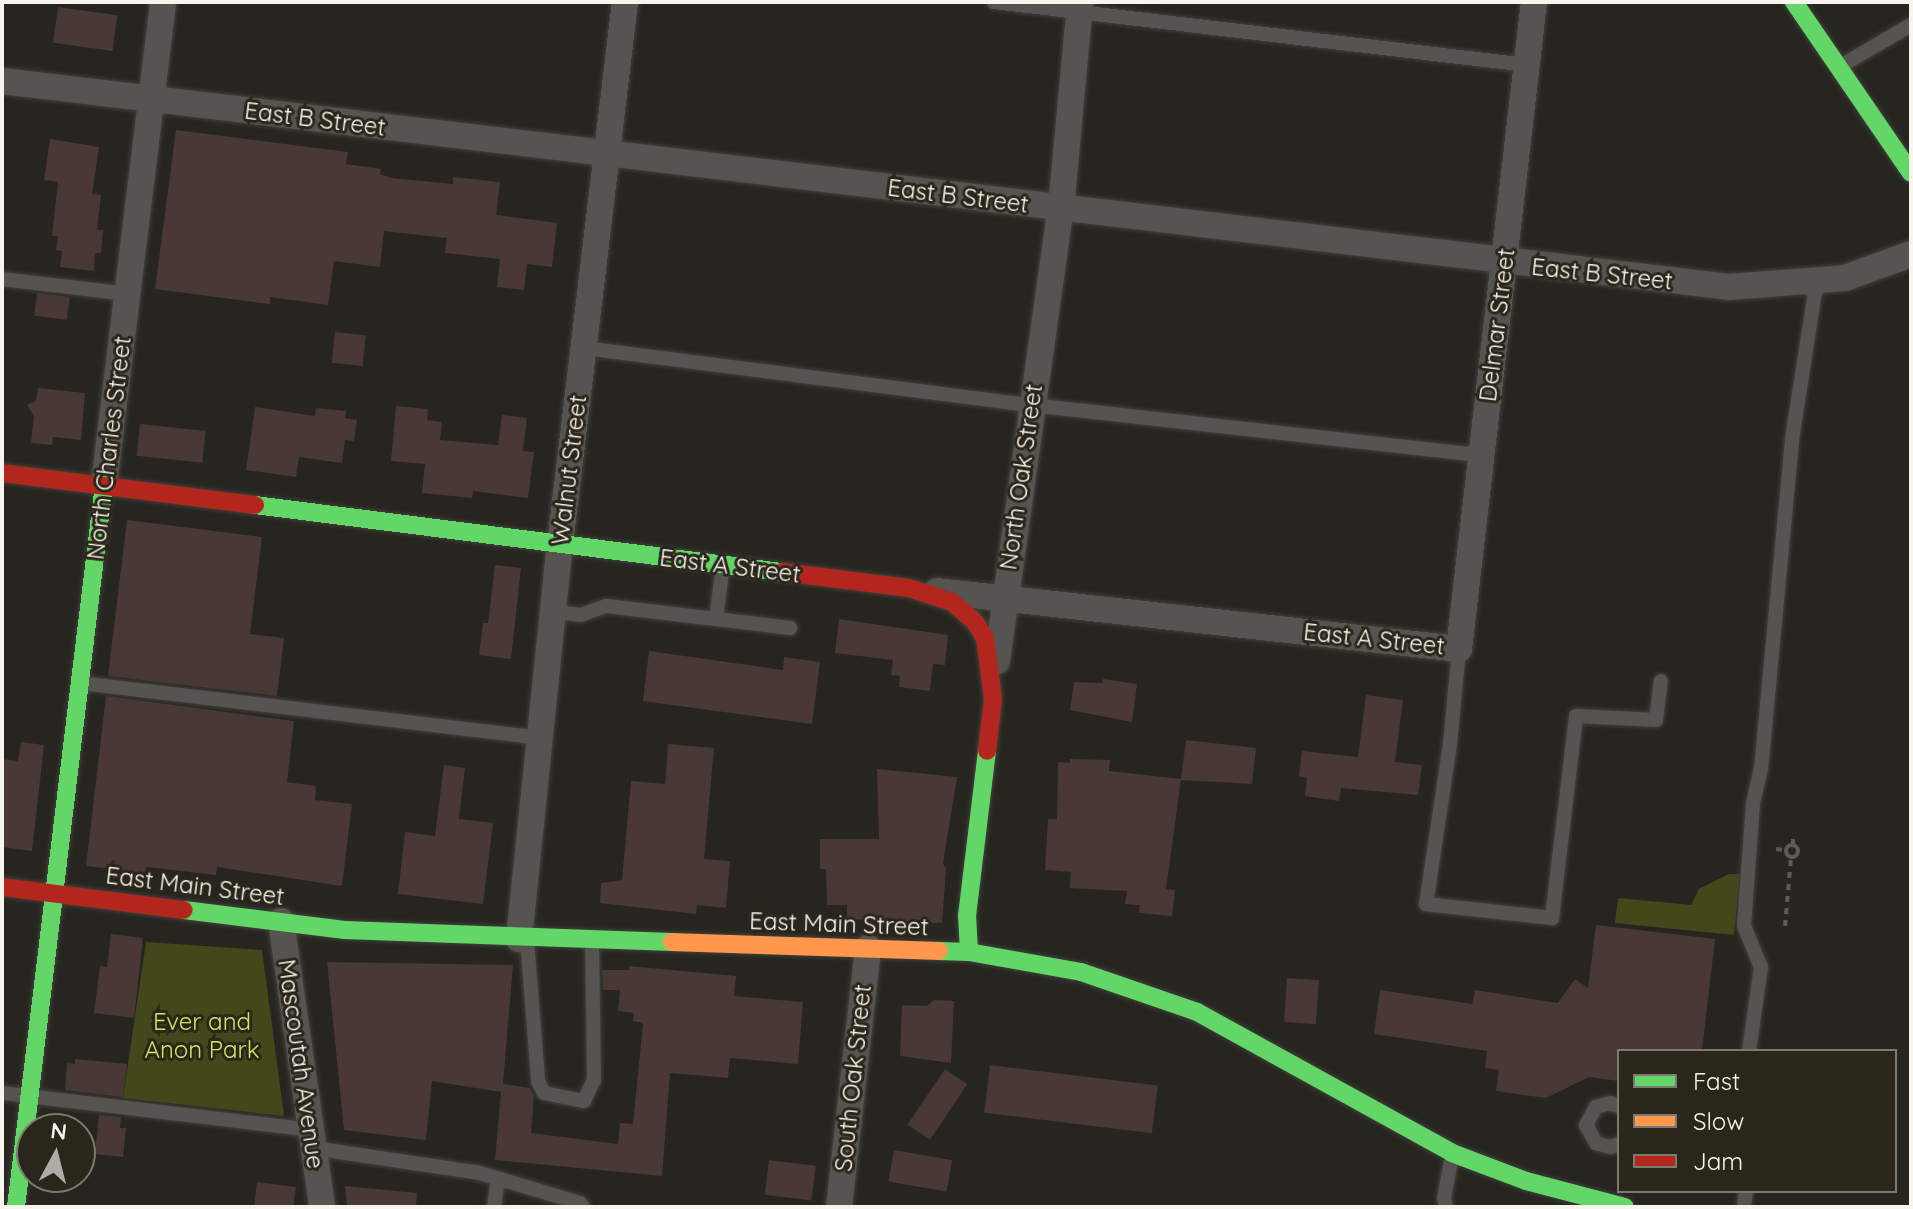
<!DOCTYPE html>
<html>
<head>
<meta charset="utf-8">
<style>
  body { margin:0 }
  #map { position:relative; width:1913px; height:1209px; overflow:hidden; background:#262520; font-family:Quicksand,sans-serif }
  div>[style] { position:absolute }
  .green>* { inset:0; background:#43481b }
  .building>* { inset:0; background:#493836; transform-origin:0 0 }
  .path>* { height:4px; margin-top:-2px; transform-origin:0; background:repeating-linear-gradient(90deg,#5c5b57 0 6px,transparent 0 12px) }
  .path>.ring { margin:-2px; padding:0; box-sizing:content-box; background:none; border:4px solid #5c5b57; border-radius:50% }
  .roads { filter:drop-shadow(0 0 2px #41403b) drop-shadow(0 0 2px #41403b) }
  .lane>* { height:14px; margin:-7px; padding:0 7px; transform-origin:7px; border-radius:7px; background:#565450 }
  .street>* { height:26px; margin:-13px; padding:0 13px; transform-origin:13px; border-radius:13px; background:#565450 }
  .fast>* { height:18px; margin:-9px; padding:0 9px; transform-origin:9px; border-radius:9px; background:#63d668 }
  .slow>* { height:18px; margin:-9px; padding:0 9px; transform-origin:9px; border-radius:9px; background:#ff974d }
  .jam>* { height:18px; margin:-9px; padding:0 9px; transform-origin:9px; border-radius:9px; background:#b3261e }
  span { translate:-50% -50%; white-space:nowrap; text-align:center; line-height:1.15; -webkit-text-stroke:6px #2a261c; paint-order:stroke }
  .street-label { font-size:24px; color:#f8f5ee }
  .park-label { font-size:24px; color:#d2e45f }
  .frame { position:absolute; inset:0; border:4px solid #f8f5ee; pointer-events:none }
  .legend { position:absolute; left:1617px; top:1049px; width:280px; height:144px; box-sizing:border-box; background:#2a261c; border:2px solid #7c7970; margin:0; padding:10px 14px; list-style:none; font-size:24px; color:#f8f5ee }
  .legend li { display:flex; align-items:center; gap:16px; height:40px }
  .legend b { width:40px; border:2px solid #7c7970 }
  .north { position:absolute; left:16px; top:1113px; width:80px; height:80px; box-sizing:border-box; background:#2a261c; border:2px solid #7c7970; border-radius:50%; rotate:7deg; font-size:22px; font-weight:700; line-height:32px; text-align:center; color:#f8f5ee }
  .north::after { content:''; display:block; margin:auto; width:28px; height:36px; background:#aeaca6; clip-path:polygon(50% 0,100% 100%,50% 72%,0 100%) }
</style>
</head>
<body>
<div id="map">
  <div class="green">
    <i style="clip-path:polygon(1729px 874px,1740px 874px,1734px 935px,1615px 923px,1618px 898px,1691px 905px,1699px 889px)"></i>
    <i style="clip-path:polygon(146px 942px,262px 950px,284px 1116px,123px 1098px)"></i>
  </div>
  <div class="building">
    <i style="left:58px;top:7px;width:60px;height:36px;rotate:8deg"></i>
    <i style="clip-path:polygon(176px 130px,348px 152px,346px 164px,381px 169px,380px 174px,391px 178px,453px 184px,453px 177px,500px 182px,496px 215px,557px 223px,552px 267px,527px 264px,524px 290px,497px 287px,500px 259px,445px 253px,447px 238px,384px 231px,380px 267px,334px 261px,328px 305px,270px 297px,270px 304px,155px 289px)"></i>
    <i style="clip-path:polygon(50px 139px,99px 147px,92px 194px,101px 195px,97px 230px,103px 230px,101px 253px,95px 253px,94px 271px,60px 267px,62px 251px,56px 250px,58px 236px,52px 236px,58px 182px,44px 180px)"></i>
    <i style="left:37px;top:293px;width:33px;height:23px;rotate:7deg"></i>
    <i style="left:335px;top:332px;width:31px;height:31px;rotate:6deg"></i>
    <i style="clip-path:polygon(38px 388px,85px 393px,81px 440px,53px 437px,52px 445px,31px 443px,34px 416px,27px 405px,36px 401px)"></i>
    <i style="clip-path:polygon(396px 406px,428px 409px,427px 420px,442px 422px,440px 440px,498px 445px,502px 415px,527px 418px,523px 451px,534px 452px,528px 498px,473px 491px,472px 498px,422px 493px,425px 464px,391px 461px)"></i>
    <i style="clip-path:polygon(255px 407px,315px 416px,316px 408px,346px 411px,345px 418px,357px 420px,354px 441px,345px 440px,342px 463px,299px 457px,296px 477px,246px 470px)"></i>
    <i style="left:140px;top:424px;width:66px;height:32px;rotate:6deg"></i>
    <i style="clip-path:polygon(127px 520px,262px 537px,250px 634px,284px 638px,277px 696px,108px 676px)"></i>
    <i style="clip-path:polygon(495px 565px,521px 568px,511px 659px,479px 655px,483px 623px,488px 623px)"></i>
    <i style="clip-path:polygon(839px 619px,948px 635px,945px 665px,933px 664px,930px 691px,899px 687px,900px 676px,891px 675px,893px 660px,835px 653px)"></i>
    <i style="clip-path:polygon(649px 651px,783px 670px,784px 657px,820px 662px,812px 724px,643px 701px)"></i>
    <i style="clip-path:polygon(1103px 679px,1137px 684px,1132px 722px,1070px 710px,1074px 682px,1102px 683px)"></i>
    <i style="clip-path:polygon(1366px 695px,1403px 700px,1395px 762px,1422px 765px,1418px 795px,1341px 788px,1339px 801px,1305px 796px,1307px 778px,1299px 776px,1302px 751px,1358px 757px)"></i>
    <i style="clip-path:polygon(106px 696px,294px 721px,287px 782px,316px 786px,315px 800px,352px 804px,342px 886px,217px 867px,216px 875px,146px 867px,145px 873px,86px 866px)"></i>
    <i style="clip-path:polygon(1186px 740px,1256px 748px,1252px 784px,1181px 780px,1166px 889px,1175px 890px,1172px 916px,1139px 913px,1140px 905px,1125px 904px,1127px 891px,1070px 888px,1071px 872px,1045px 870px,1048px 819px,1057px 819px,1058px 762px,1070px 763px,1070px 759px,1110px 760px,1109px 771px,1181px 779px)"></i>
    <i style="clip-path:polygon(21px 742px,44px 745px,32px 851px,2px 847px,2px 759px,18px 761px)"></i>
    <i style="clip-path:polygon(668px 744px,714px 748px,704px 859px,730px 861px,726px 908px,697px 905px,696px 914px,600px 903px,601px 883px,622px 880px,631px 781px,665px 784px)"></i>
    <i style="clip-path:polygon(444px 765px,465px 768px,459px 819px,493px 823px,483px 904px,398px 894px,405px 832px,435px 836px)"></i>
    <i style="clip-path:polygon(877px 769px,957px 777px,943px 863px,946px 869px,942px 923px,847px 919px,847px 905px,827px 905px,826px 869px,820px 869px,820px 839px,879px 839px)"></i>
    <i style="clip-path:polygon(1596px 925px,1715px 939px,1702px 1051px,1619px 1051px,1619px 1081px,1589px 1077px,1546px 1098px,1496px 1091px,1499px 1070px,1485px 1068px,1487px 1051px,1374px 1034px,1380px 990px,1472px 1004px,1475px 990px,1558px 1003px,1575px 979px,1588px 988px)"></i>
    <i style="clip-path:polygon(111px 934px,143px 938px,134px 1018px,94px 1013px,100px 966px,107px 967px)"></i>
    <i style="clip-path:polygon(327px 962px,513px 965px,503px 1084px,530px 1088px,534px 1096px,531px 1133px,618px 1144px,620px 1123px,633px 1124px,643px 1023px,633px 1021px,634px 1013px,618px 1011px,620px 990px,603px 990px,602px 970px,629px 970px,629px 966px,736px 976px,734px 996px,803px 1002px,798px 1064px,730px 1058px,728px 1078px,670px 1073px,662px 1176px,495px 1160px,501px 1092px,432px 1081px,426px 1140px,344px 1130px)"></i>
    <i style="left:1287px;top:978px;width:32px;height:44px;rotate:4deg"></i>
    <i style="clip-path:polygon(934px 1000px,954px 1001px,951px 1063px,900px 1056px,902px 1005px,927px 1006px)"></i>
    <i style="clip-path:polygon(75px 1059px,127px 1064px,123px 1097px,65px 1090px,67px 1063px,75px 1064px)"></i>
    <i style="left:990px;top:1065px;width:169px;height:48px;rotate:7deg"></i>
    <i style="left:945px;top:1069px;width:27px;height:67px;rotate:34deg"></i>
    <i style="clip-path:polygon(99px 1115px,121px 1117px,120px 1128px,126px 1128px,123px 1157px,95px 1154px)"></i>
    <i style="left:894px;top:1150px;width:59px;height:32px;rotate:10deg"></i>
    <i style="left:769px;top:1160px;width:47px;height:35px;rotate:7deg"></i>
    <i style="clip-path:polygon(257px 1182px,296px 1187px,293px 1207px,254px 1207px)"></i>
    <i style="clip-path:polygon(345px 1186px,417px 1193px,416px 1207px,347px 1207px)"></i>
  </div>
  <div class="path">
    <i class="ring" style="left:1786px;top:845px;width:8px;height:8px"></i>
    <i style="left:1793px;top:845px;width:11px;rotate:-90deg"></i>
    <i style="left:1776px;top:849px;width:10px;rotate:6deg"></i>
    <i style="left:1785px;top:926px;width:69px;rotate:-85deg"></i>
  </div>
  <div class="roads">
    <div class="lane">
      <i style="left:994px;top:2px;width:537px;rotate:6.74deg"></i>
      <i style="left:1839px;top:67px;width:83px;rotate:-30.3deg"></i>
      <i style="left:2px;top:279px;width:127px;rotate:6.8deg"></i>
      <i style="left:584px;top:348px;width:452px;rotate:7.3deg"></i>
      <i style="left:1032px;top:405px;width:452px;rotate:6.4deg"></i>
      <i style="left:723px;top:565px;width:54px;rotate:97.4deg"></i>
      <i style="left:716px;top:619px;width:75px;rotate:6.9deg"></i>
      <i style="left:553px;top:612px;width:28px;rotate:6deg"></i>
      <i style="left:581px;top:615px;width:27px;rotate:-20deg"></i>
      <i style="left:606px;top:606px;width:111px;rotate:6.7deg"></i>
      <i style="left:1459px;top:649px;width:95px;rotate:95.4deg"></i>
      <i style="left:1450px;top:744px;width:162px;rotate:98.5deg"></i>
      <i style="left:1426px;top:904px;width:127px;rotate:6.3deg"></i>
      <i style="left:1552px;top:918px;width:203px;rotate:-83.2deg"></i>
      <i style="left:1576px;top:716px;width:80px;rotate:2.9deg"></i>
      <i style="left:1656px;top:720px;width:39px;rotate:-83deg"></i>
      <i style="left:80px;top:683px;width:463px;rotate:6.8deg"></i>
      <i style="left:527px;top:940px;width:141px;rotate:85.5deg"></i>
      <i style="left:538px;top:1081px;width:13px;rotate:63deg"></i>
      <i style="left:544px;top:1093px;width:41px;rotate:11.3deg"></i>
      <i style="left:584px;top:1101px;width:23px;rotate:-65deg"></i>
      <i style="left:594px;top:1080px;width:139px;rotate:-90.8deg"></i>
      <i style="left:1749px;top:1051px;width:85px;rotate:-81.9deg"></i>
      <i style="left:1761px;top:967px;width:44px;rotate:-112.5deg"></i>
      <i style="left:1744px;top:926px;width:123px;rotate:-85.8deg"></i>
      <i style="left:1753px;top:803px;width:35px;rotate:-77deg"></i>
      <i style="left:1761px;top:769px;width:331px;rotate:-84.6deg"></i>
      <i style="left:1792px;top:439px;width:161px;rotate:-81.1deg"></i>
      <i style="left:2px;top:1093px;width:311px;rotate:6.8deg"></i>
      <i style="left:1619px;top:1106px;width:9px;rotate:-162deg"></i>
      <i style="left:1610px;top:1103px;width:15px;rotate:164deg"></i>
      <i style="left:1596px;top:1107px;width:21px;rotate:119deg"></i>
      <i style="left:1586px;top:1125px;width:21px;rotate:61deg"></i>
      <i style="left:1596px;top:1143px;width:15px;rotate:16deg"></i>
      <i style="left:1610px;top:1147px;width:9px;rotate:-18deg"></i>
      <i style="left:313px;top:1148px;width:169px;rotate:8.5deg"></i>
      <i style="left:480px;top:1173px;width:104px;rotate:16.7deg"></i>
      <i style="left:580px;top:1203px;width:5px;rotate:53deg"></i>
      <i style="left:494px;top:1207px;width:27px;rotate:-82deg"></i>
      <i style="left:1446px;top:1207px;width:9px;rotate:-103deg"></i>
      <i style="left:1444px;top:1198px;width:43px;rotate:-79.2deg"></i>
      <i style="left:1744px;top:1207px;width:16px;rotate:-83deg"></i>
    </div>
    <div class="street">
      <i style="left:2px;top:81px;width:1739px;rotate:6.8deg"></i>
      <i style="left:1729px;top:287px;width:116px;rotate:-4.4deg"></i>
      <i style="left:1845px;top:278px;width:70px;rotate:-20deg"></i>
      <i style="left:104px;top:484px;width:486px;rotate:-83deg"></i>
      <i style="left:937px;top:591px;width:525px;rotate:6.34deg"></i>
      <i style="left:1459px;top:649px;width:651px;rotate:-83.39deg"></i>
      <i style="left:997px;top:661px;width:457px;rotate:-82deg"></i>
      <i style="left:1061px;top:208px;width:207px;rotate:-84.7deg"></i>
      <i style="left:281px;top:921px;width:289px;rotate:81.8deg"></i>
      <i style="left:519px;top:939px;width:397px;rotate:-84.1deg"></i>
      <i style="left:560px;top:544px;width:546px;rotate:-83.16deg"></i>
      <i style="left:839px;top:1207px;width:261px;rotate:-83.6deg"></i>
    </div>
    <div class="fast">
      <i style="left:1794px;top:2px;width:207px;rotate:55.6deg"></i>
      <i style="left:255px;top:505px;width:531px;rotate:7.25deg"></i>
      <i style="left:184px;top:910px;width:162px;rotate:7.1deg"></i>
      <i style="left:345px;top:930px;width:327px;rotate:2.1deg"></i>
      <i style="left:939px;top:951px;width:30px;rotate:2deg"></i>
      <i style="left:969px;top:952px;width:114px;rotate:10.1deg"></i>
      <i style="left:1081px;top:972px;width:123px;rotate:19deg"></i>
      <i style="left:1197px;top:1012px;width:291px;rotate:28.9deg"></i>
      <i style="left:1452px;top:1153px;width:79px;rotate:20.7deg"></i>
      <i style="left:1526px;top:1181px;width:102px;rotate:14.7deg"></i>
      <i style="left:969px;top:952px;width:36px;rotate:-93deg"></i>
      <i style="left:967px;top:916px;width:166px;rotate:-83.1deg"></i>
      <i style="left:16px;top:1207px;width:728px;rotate:-83.06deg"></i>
    </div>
    <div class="slow">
      <i style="left:672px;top:942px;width:267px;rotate:1.9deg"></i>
    </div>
    <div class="jam">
      <i style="left:2px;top:473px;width:255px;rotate:7.2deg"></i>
      <i style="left:782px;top:572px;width:128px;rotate:7.2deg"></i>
      <i style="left:909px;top:588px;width:45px;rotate:18deg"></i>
      <i style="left:952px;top:602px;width:30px;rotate:41deg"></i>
      <i style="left:975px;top:622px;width:19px;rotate:58deg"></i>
      <i style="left:985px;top:638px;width:62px;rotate:82.5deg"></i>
      <i style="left:993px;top:699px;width:52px;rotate:96.6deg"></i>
      <i style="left:2px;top:887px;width:183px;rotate:7.2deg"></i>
    </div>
  </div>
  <div class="street-label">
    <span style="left:315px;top:119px;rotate:7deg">East B Street</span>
    <span style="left:958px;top:196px;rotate:7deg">East B Street</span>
    <span style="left:1602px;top:274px;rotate:6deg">East B Street</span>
    <span style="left:1497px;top:325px;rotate:-83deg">Delmar Street</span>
    <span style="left:109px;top:448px;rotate:-83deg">North Charles Street</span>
    <span style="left:569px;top:470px;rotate:-83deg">Walnut Street</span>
    <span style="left:1021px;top:477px;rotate:-82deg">North Oak Street</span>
    <span style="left:730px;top:566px;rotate:7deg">East A Street</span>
    <span style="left:1374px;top:639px;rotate:6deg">East A Street</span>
    <span style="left:195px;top:886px;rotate:7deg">East Main Street</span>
    <span style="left:839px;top:924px;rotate:2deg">East Main Street</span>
    <span style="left:301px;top:1064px;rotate:82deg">Mascoutah Avenue</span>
    <span style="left:853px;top:1078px;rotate:-84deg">South Oak Street</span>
  </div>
  <div class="park-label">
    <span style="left:202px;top:1036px">Ever and<br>Anon Park</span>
  </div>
  <div class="frame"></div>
  <ul class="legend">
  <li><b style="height:10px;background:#63d668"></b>Fast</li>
  <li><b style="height:10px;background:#ff974d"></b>Slow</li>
  <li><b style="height:10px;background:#b3261e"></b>Jam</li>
  </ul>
  <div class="north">N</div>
</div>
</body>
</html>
